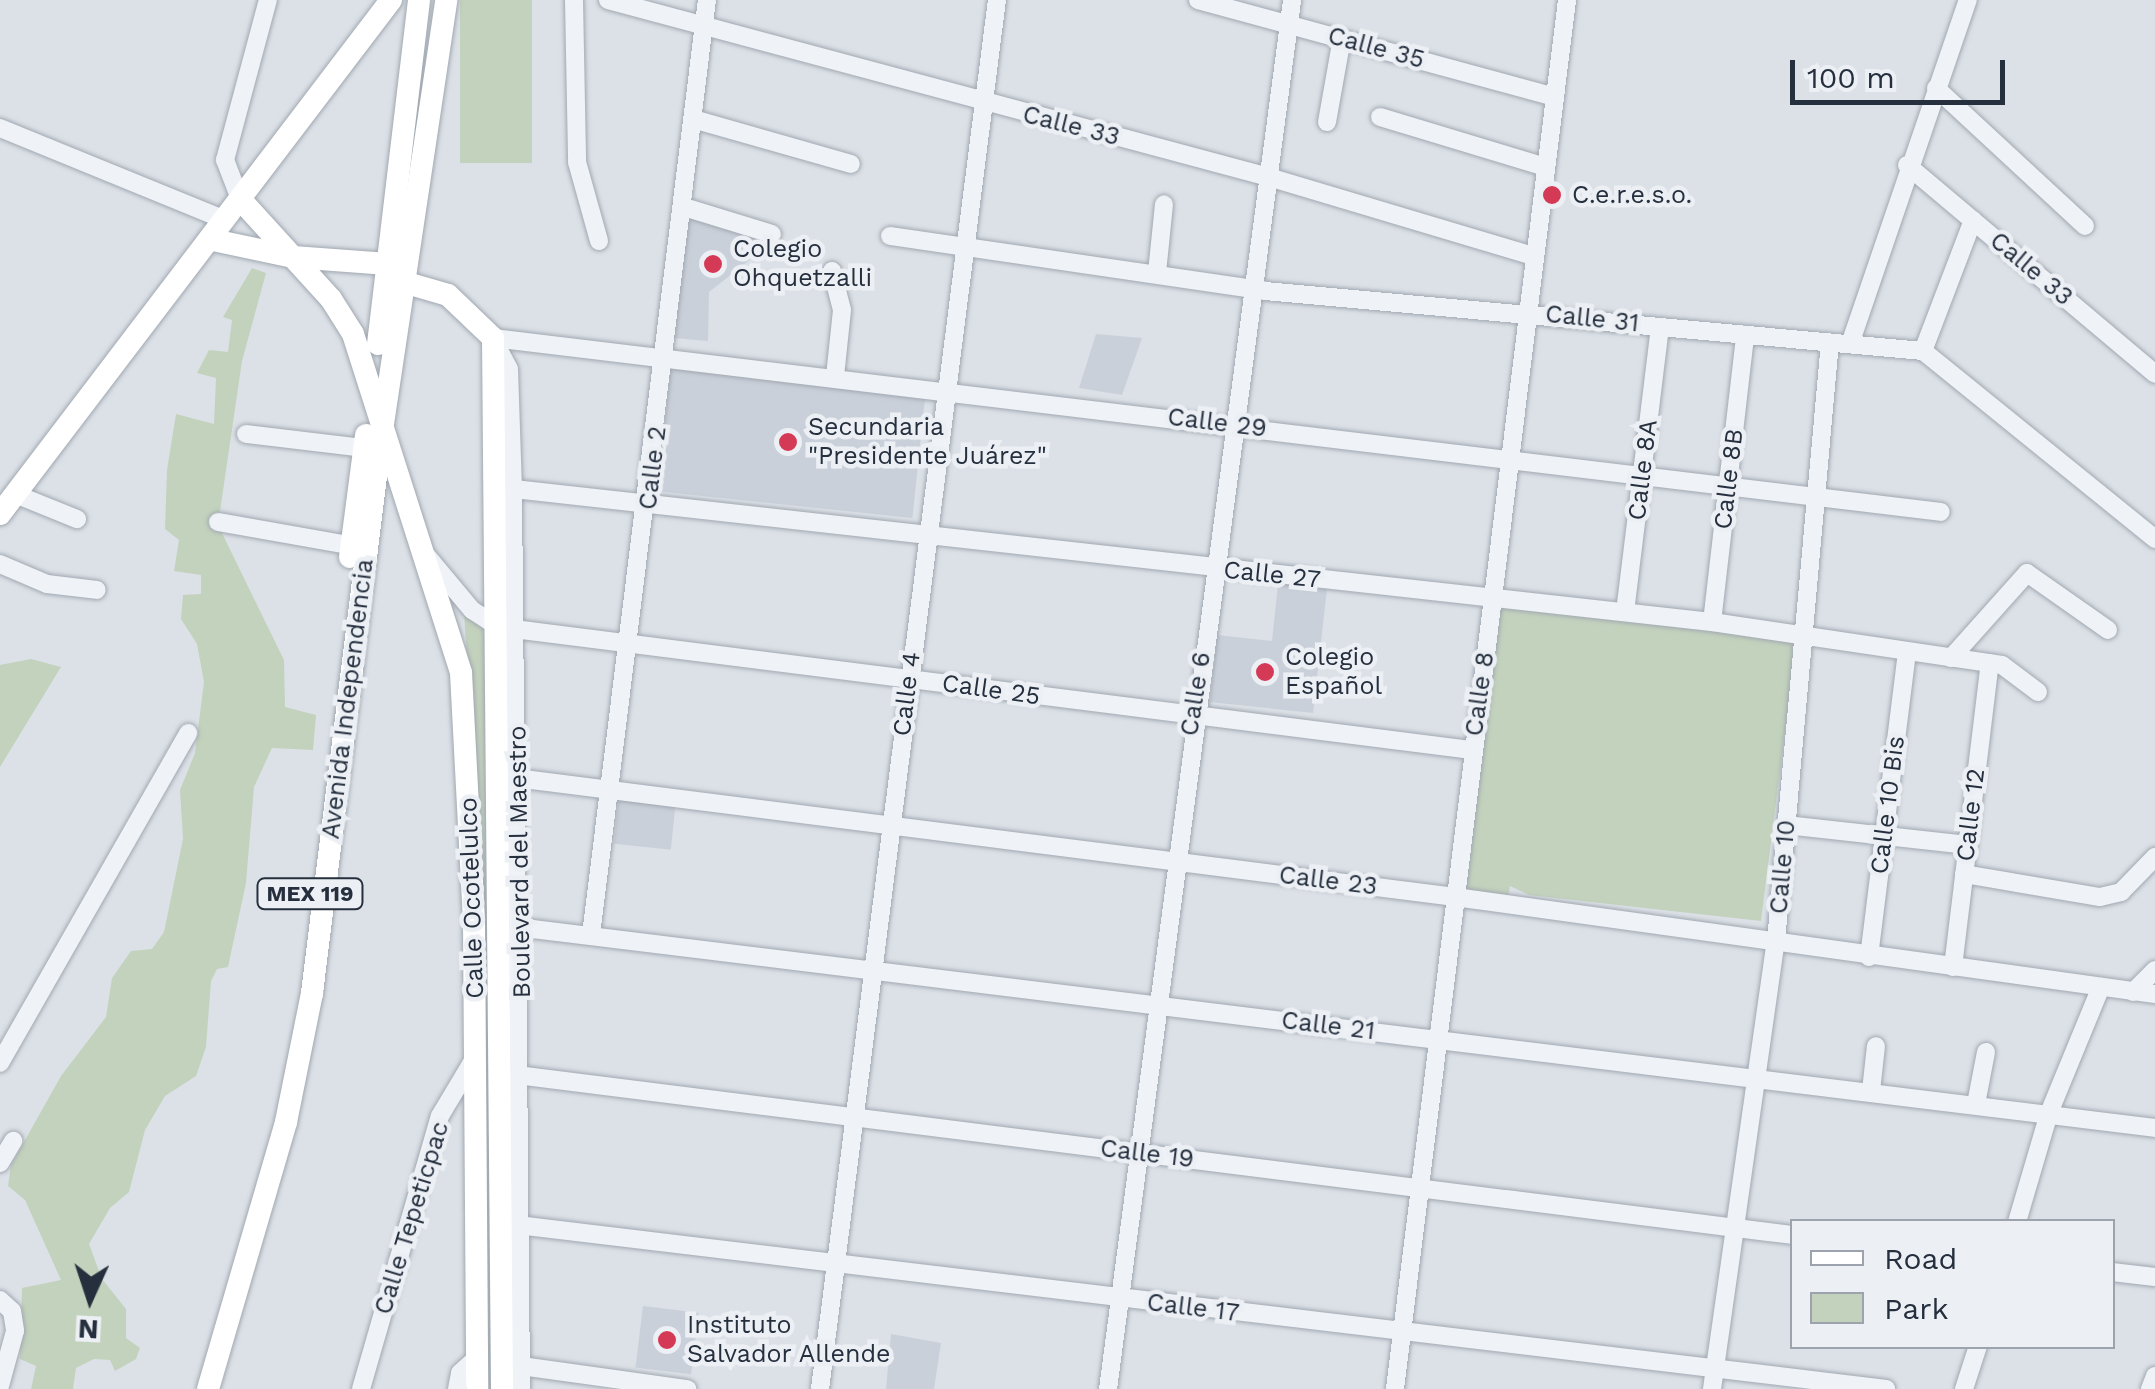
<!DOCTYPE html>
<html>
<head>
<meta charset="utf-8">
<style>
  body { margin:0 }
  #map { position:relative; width:2155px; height:1389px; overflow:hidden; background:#dce1e7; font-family:"Work Sans",sans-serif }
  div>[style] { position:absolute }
  .built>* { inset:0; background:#cad0d9; transform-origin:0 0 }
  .green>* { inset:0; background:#c3d2bd; transform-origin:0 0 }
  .roads { filter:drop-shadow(0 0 2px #a1a8b1) drop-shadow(0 0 2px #a1a8b1) }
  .minor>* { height:18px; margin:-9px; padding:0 9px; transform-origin:9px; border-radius:9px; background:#eff2f6 }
  .major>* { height:22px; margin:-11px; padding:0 11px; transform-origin:11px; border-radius:11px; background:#fff }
  .dots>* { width:28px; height:28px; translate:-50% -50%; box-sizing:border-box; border:5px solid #ecf0f5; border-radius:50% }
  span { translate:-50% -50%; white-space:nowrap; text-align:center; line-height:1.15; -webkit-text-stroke:9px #ecf0f5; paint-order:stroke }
  .shield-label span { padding:2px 8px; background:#ecf0f5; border:2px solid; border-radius:8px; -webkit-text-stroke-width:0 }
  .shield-label { font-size:22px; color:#252f3e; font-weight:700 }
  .street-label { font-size:25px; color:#252f3e }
  .poi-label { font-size:25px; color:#252f3e }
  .left { translate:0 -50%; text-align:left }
  .legend { position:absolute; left:1790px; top:1219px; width:325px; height:130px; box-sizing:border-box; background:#ecf0f5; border:2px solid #9ca3ac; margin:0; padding:12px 18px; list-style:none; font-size:30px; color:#252f3e }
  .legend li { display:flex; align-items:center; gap:20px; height:50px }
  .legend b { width:50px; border:2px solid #9ca3ac }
  .north { position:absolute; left:40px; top:1249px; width:100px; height:100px; -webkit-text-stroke:8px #ecf0f5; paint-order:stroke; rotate:183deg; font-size:28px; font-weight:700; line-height:40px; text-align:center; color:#252f3e }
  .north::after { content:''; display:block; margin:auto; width:35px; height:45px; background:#252f3e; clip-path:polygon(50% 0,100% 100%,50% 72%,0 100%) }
  .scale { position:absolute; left:1790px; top:60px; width:215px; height:45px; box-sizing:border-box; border:5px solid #252f3e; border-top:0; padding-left:12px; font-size:30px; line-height:35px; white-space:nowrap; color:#252f3e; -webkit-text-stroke:8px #ecf0f5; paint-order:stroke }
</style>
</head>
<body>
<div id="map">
  <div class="built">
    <i style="clip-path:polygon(687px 218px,779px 237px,709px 292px,708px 341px,674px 338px)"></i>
    <i style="clip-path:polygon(1096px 334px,1142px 338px,1122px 395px,1079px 388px)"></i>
    <i style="left:671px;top:366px;width:256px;height:126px;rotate:6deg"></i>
    <i style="clip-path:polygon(1278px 584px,1327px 589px,1313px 713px,1210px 702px,1217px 635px,1272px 641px)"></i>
    <i style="left:619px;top:797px;width:57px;height:47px;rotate:6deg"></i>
    <i style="left:643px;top:1306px;width:56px;height:62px;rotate:7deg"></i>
    <i style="clip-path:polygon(891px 1334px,941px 1343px,934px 1389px,886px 1389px)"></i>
  </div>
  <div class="green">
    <i style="left:460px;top:0;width:72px;height:163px"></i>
    <i style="clip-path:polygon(252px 268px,266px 273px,242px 361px,218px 525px,284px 660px,285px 707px,316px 715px,313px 750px,272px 748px,254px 787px,246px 883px,228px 967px,217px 969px,211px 981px,206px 1047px,196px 1076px,165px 1096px,145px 1130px,129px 1192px,110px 1208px,89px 1244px,102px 1279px,126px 1309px,126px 1338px,140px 1348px,136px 1359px,115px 1371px,110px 1360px,94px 1359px,76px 1368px,73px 1389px,31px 1389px,36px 1366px,20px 1359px,22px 1288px,61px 1280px,25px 1200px,8px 1186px,11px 1165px,61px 1076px,106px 1017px,112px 978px,131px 951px,152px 949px,164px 932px,183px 839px,180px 790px,195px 753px,204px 682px,197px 644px,181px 619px,183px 595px,201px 594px,201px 575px,174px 571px,179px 540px,165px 529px,167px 470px,176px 414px,214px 424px,216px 378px,197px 373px,209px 350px,228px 352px,232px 320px,223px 317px)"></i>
    <i style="clip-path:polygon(1500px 605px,1797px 636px,1761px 921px,1529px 895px,1510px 886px,1508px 897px,1465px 891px)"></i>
    <i style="clip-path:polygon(464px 612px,492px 633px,499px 1389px,486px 1389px,483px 907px)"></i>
    <i style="clip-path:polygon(31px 659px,61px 667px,0 767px,0 665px)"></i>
  </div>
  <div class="roads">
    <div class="minor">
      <i style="left:574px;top:0;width:162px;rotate:88.9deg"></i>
      <i style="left:577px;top:162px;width:82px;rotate:74.4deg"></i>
      <i style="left:608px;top:0;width:680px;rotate:15deg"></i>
      <i style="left:1265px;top:176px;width:280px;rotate:16.6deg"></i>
      <i style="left:1198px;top:0;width:369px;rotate:15.2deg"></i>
      <i style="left:1936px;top:88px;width:203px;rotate:42.8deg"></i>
      <i style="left:1380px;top:117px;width:173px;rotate:16.8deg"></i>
      <i style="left:693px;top:119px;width:164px;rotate:15.9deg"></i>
      <i style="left:1327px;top:122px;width:85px;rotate:-79.9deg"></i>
      <i style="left:0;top:128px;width:241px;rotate:22.2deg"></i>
      <i style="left:1907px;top:165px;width:324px;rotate:40.1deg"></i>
      <i style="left:240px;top:199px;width:42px;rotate:-111deg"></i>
      <i style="left:225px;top:160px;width:166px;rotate:-75deg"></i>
      <i style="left:684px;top:207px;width:92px;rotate:17.1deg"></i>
      <i style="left:890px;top:236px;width:379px;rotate:8.3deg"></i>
      <i style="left:1265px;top:291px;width:661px;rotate:5.21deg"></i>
      <i style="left:1923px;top:351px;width:299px;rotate:39deg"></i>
      <i style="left:832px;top:271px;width:40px;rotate:75.6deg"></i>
      <i style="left:842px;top:310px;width:67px;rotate:96deg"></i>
      <i style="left:1157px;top:273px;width:69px;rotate:-84.2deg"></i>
      <i style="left:493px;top:338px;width:1458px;rotate:6.85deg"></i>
      <i style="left:493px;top:339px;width:34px;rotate:62deg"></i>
      <i style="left:509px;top:369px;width:119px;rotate:88.1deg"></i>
      <i style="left:513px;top:488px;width:901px;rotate:89.49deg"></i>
      <i style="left:1850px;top:344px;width:364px;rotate:-71.1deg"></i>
      <i style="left:1923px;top:351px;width:140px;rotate:-69.1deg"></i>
      <i style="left:246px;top:434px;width:119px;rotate:6.8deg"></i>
      <i style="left:496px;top:487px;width:1223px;rotate:6.34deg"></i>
      <i style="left:1712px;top:622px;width:293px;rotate:8.4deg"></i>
      <i style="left:2002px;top:665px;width:45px;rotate:36.9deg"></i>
      <i style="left:15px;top:494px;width:67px;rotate:22deg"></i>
      <i style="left:218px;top:522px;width:144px;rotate:10deg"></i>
      <i style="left:426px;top:555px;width:72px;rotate:50.1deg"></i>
      <i style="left:472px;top:610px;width:31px;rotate:33deg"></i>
      <i style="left:498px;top:627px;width:982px;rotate:7.2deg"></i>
      <i style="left:0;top:564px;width:51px;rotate:23.1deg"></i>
      <i style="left:47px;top:584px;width:50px;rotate:6.8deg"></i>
      <i style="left:1625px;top:612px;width:287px;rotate:-83deg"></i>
      <i style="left:1712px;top:622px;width:289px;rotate:-83.4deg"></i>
      <i style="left:1951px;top:658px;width:114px;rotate:-48.2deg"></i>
      <i style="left:2027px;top:573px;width:99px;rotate:35.1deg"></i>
      <i style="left:500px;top:776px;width:963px;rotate:7.22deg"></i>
      <i style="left:1455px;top:897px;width:707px;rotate:7.89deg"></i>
      <i style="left:1786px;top:825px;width:183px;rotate:6.3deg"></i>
      <i style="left:1964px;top:874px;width:138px;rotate:9.6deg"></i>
      <i style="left:2100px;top:897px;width:22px;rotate:-13deg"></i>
      <i style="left:2121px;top:892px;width:49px;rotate:-45.8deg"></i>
      <i style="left:500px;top:925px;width:1667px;rotate:6.99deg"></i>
      <i style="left:591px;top:935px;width:942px;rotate:-82.93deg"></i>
      <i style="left:1869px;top:957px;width:306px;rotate:-82.9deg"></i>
      <i style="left:1953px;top:967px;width:306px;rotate:-83.1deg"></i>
      <i style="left:2133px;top:992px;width:31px;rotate:-45deg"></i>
      <i style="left:0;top:1063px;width:380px;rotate:-60.3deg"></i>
      <i style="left:501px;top:1073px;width:1301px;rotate:7.15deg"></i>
      <i style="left:1871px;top:1091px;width:45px;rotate:-83.7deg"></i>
      <i style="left:1976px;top:1104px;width:53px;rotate:-79.1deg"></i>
      <i style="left:0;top:1163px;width:26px;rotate:-59deg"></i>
      <i style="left:2017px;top:1222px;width:114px;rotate:-73.6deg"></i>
      <i style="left:2049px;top:1113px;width:136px;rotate:-67.6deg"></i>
      <i style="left:501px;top:1223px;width:1395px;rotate:6.83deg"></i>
      <i style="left:2112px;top:1272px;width:43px;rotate:6.6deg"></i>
      <i style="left:0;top:1300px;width:16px;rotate:43deg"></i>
      <i style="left:12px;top:1311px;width:20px;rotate:81deg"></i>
      <i style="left:15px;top:1331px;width:57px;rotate:105.3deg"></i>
      <i style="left:514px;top:1365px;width:175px;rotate:7.9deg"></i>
      <i style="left:361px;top:1389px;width:284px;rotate:-73.9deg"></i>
      <i style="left:440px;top:1116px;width:66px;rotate:-59.2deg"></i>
      <i style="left:457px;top:1389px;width:16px;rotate:-79deg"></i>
      <i style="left:460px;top:1373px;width:24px;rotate:-42deg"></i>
      <i style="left:820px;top:1389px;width:1400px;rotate:-82.74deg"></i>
      <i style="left:1108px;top:1389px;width:1401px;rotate:-82.45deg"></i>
      <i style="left:1395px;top:1389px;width:1400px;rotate:-82.94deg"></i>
      <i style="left:1712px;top:1389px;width:453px;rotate:-81.9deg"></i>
      <i style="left:1776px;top:941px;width:601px;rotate:-84.85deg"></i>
      <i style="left:1964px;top:1389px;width:45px;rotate:-72deg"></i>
      <i style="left:2150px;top:1389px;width:14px;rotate:-69deg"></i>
    </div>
    <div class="major">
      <i style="left:240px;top:199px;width:135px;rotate:47.7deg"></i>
      <i style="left:331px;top:299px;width:41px;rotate:57.8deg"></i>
      <i style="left:353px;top:334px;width:356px;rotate:72.3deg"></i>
      <i style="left:461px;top:673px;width:249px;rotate:87deg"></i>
      <i style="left:474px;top:922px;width:467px;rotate:89.6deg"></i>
      <i style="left:213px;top:240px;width:82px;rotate:12deg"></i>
      <i style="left:293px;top:257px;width:109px;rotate:4.2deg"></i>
      <i style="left:393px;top:279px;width:57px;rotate:16.2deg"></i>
      <i style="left:448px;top:295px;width:62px;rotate:43.7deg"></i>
      <i style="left:493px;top:338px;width:1051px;rotate:89.51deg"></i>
      <i style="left:378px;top:344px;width:346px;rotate:-83.2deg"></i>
      <i style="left:0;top:514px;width:646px;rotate:-52.74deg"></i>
      <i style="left:350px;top:557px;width:123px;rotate:-82.5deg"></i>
      <i style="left:208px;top:1389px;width:278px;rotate:-73.7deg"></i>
      <i style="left:286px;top:1122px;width:132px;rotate:-78.6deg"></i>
      <i style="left:312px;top:993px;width:553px;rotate:-82.94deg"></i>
      <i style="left:380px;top:444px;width:449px;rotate:-81.5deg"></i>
    </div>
  </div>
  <div class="dots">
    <i style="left:1552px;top:195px;background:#d43a55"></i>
    <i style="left:713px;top:264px;background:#d43a55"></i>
    <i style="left:788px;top:442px;background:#d43a55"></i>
    <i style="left:1265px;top:672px;background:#d43a55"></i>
    <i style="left:667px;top:1340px;background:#d43a55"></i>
  </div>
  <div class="shield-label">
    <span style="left:310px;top:894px">MEX 119</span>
  </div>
  <div class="street-label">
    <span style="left:1376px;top:48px;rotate:15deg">Calle 35</span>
    <span style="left:1071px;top:126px;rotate:14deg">Calle 33</span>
    <span style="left:2031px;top:269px;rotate:40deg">Calle 33</span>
    <span style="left:1592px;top:319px;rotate:6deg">Calle 31</span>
    <span style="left:1217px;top:423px;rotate:7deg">Calle 29</span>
    <span style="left:653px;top:468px;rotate:-83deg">Calle 2</span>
    <span style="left:1643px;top:470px;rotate:-83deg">Calle 8A</span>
    <span style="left:1729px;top:479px;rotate:-83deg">Calle 8B</span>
    <span style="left:1272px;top:575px;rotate:6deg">Calle 27</span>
    <span style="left:991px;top:690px;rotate:8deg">Calle 25</span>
    <span style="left:907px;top:694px;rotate:-83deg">Calle 4</span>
    <span style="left:1196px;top:694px;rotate:-81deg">Calle 6</span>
    <span style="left:1480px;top:694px;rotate:-82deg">Calle 8</span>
    <span style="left:348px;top:699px;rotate:-83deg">Avenida Independencia</span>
    <span style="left:1888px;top:805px;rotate:-83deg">Calle 10 Bis</span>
    <span style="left:1971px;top:815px;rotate:-83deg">Calle 12</span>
    <span style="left:520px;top:862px;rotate:-91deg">Boulevard del Maestro</span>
    <span style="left:1783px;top:867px;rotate:-85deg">Calle 10</span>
    <span style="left:1328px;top:881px;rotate:7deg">Calle 23</span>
    <span style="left:472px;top:898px;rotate:-92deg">Calle Ocotelulco</span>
    <span style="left:1328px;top:1026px;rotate:7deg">Calle 21</span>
    <span style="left:1147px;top:1154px;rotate:7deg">Calle 19</span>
    <span style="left:412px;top:1218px;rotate:-73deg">Calle Tepeticpac</span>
    <span style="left:1193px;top:1308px;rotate:7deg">Calle 17</span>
  </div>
  <div class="poi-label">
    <span class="left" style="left:1572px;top:195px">C.e.r.e.s.o.</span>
    <span class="left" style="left:733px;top:264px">Colegio<br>Ohquetzalli</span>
    <span class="left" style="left:808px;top:442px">Secundaria<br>"Presidente Juárez"</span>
    <span class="left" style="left:1285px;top:672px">Colegio<br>Español</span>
    <span class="left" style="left:687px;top:1340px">Instituto<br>Salvador Allende</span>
  </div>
  <ul class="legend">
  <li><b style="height:12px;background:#fff"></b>Road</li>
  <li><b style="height:28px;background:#c3d2bd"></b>Park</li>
  </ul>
  <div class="north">N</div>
  <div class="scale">100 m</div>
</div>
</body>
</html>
